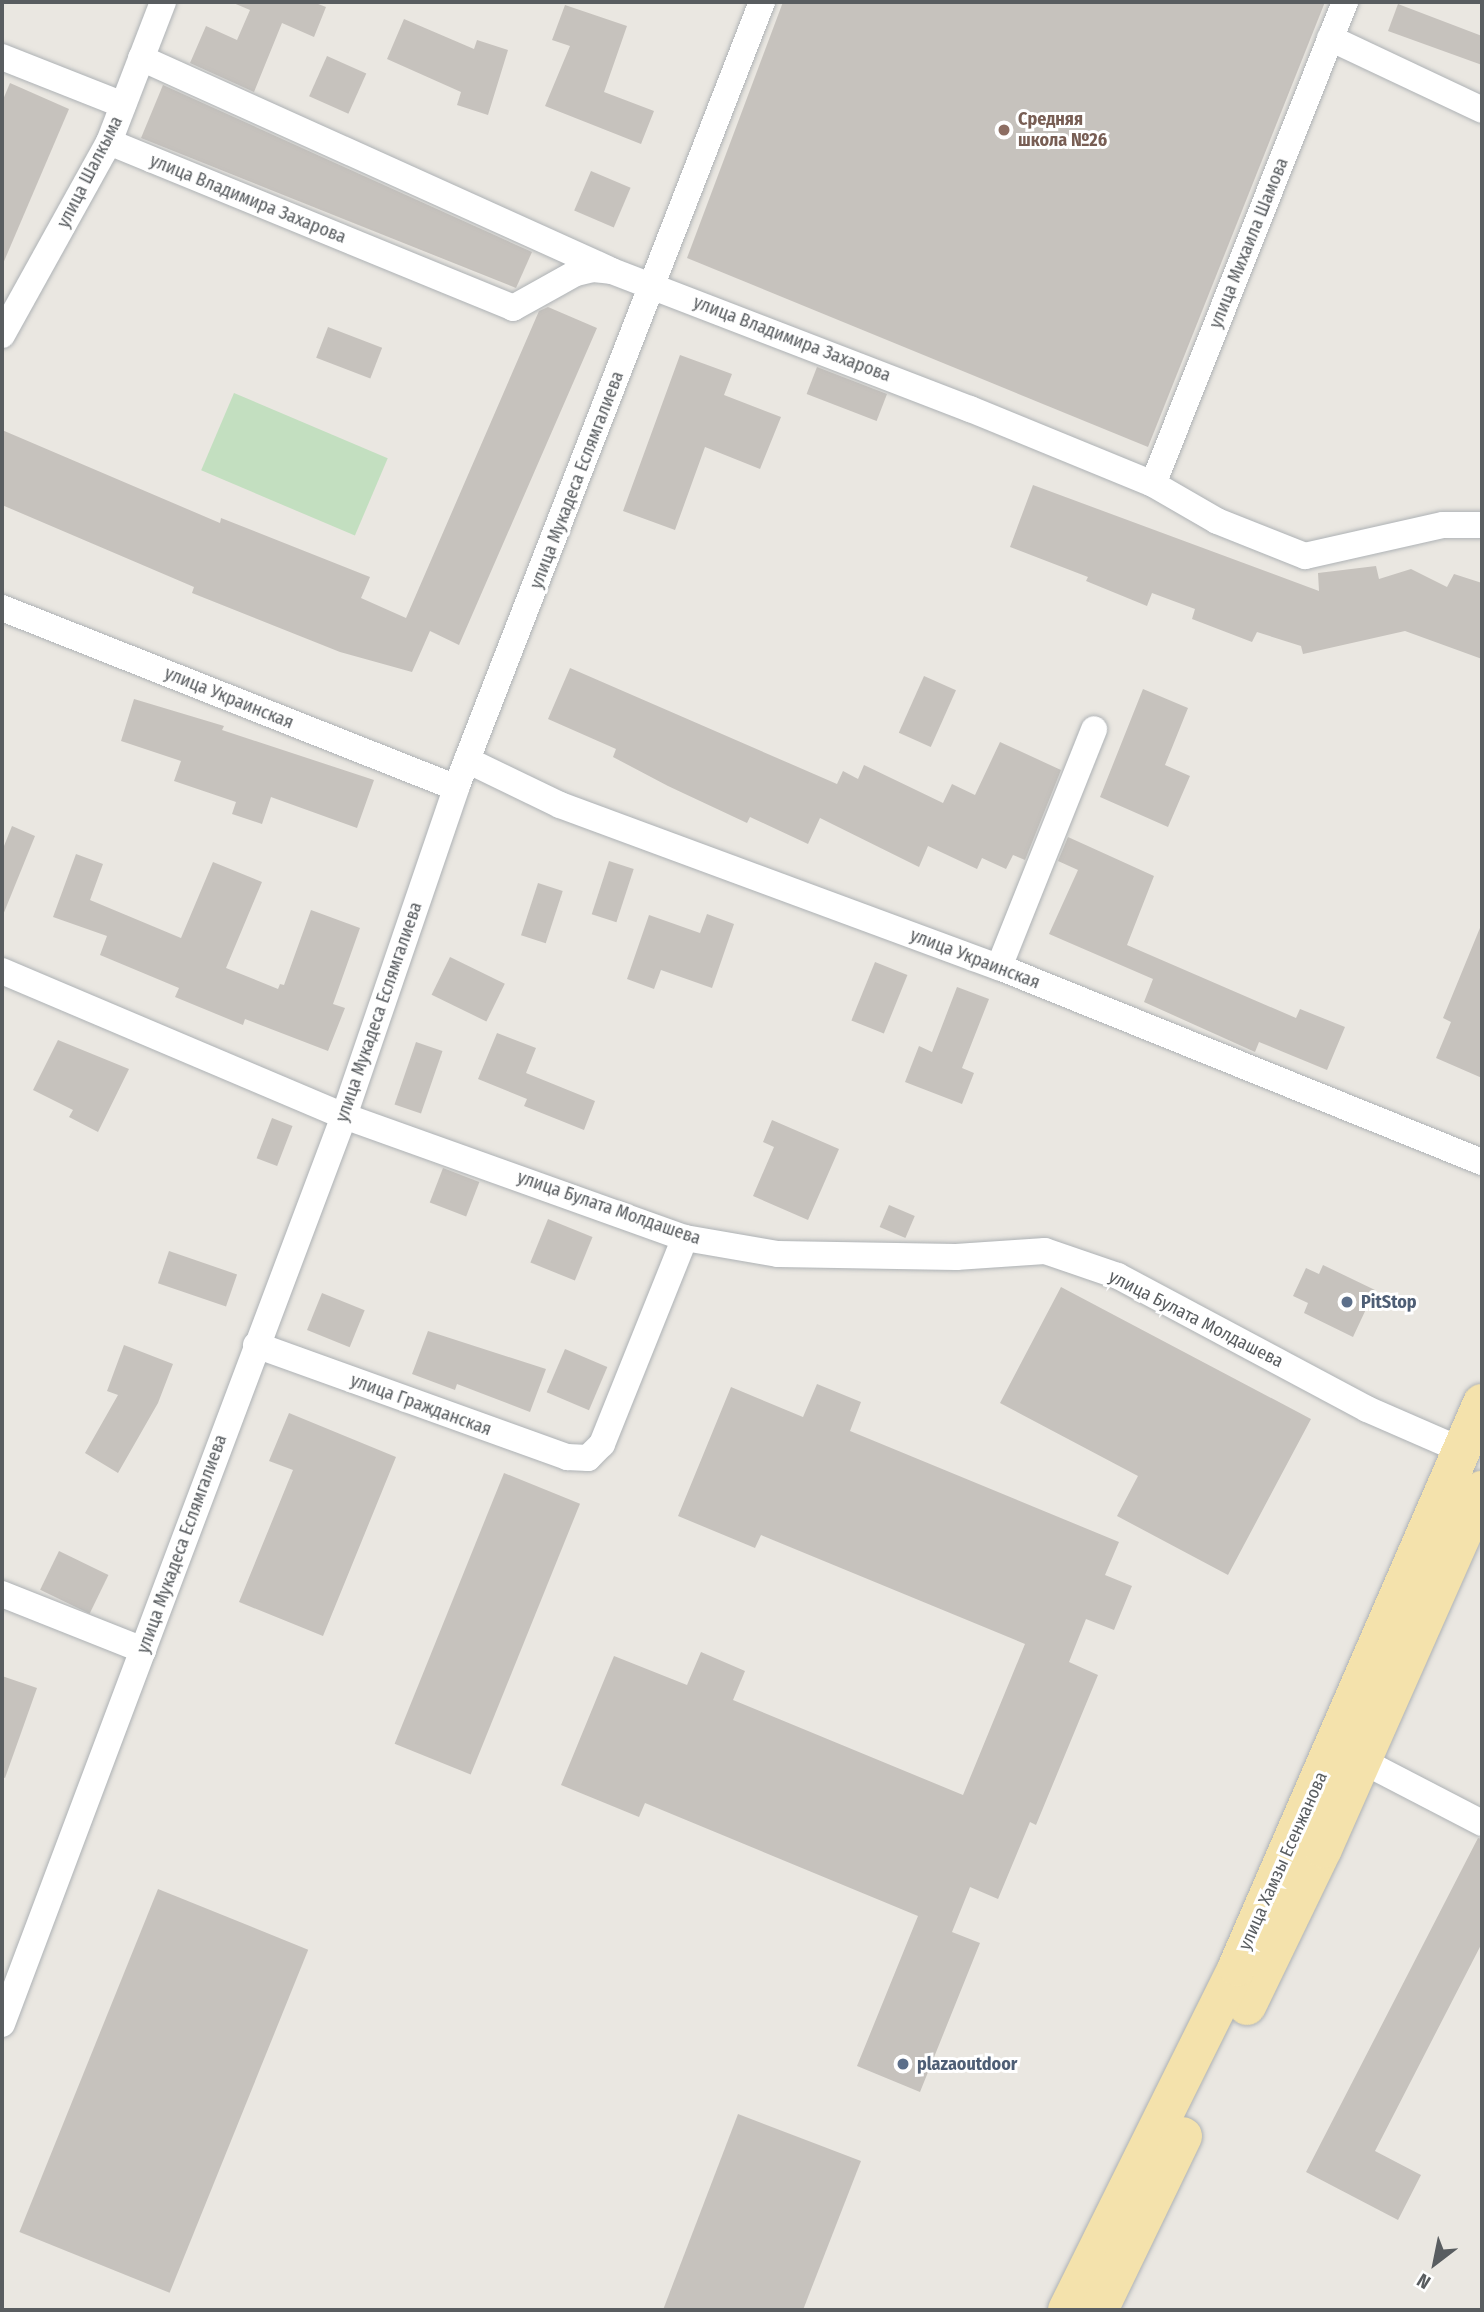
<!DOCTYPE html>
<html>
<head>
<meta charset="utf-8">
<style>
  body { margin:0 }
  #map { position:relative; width:1484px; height:2312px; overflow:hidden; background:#eae7e1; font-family:"Fira Sans Condensed",sans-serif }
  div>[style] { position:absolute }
  .green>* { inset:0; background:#c3dfc0; transform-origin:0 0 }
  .building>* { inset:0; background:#c6c2bd; transform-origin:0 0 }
  .roads { filter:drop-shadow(0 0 2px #aeb2b5) drop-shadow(0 0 2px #aeb2b5) }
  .minor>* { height:26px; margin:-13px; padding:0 13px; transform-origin:13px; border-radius:13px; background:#fff }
  .primary>* { height:38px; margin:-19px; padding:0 19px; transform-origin:19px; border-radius:19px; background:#f4e2ac }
  .dots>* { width:19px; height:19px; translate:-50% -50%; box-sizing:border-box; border:4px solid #fff; border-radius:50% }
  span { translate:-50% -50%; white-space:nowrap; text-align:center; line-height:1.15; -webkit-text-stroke:6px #fff; paint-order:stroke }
  .education-label { font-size:18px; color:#785e54; font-weight:700 }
  .left { translate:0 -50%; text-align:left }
  .street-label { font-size:18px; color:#595d60 }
  .service-label { font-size:18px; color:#4e5e75; font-weight:700 }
  .frame { position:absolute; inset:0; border:4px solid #595d60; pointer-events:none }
  .north { position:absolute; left:1400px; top:2228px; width:70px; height:70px; -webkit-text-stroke:5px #fff; paint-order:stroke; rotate:212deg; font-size:19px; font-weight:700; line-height:28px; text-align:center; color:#595d60 }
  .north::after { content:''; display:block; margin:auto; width:24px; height:32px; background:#595d60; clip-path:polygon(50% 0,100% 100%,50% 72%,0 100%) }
</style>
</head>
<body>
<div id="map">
  <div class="green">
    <i style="left:234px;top:393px;width:167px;height:84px;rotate:23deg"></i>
  </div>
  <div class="building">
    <i style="clip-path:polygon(231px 2px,313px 2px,326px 7px,314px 37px,282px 23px,254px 92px,190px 63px,206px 26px,237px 40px,250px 10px)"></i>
    <i style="clip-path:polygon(783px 2px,1325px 2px,1148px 447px,687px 258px)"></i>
    <i style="clip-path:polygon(1398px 4px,1482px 36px,1482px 65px,1388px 31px)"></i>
    <i style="clip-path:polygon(565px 5px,627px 26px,604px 92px,654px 111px,641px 144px,545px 106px,570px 46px,552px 40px)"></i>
    <i style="clip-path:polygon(404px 19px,474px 49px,477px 40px,508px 50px,488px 115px,457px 105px,461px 92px,387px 59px)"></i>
    <i style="left:327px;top:56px;width:43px;height:44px;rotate:24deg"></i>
    <i style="clip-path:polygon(10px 83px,69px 109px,2px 266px,2px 102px)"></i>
    <i style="clip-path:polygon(163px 85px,532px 252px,516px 288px,141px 138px)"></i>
    <i style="left:591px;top:171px;width:43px;height:43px;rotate:23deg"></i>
    <i style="clip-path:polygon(548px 307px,597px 328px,459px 645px,430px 631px,412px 672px,340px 652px,192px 593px,194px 587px,2px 505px,2px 430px,220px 523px,221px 518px,370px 577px,361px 598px,406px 618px,539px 311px)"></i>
    <i style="left:328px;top:327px;width:58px;height:33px;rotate:21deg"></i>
    <i style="clip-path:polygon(680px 355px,732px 374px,724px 395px,781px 417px,760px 469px,705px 447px,675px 530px,623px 511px)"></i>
    <i style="left:817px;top:367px;width:75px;height:29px;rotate:21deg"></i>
    <i style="clip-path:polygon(1033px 485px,1319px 591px,1318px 573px,1376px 566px,1379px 579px,1411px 569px,1447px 587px,1454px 574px,1482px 583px,1482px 659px,1405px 631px,1303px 654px,1301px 646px,1257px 632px,1252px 642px,1192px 619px,1195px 609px,1152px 593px,1147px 606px,1086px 581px,1088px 577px,1010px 547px)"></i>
    <i style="clip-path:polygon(570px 668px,837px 784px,843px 771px,858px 779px,864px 765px,943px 803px,952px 784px,975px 795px,1000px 742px,1061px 770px,1025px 860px,1013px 855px,1006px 869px,982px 858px,977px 869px,928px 846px,919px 867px,820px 818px,808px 844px,750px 817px,747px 823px,668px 786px,613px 757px,616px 749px,548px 719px)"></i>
    <i style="left:924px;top:676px;width:35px;height:62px;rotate:24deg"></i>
    <i style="clip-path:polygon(1143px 689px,1188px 708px,1165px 765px,1190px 776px,1168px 827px,1100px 797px)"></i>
    <i style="clip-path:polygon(134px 699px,224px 726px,222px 730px,374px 780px,357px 828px,271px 797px,262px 824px,232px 814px,236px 802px,174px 781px,181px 761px,121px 741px)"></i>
    <i style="clip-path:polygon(12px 826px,35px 836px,3px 915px,2px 851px)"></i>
    <i style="clip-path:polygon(1068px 837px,1154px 876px,1127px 945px,1296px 1018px,1300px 1009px,1345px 1027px,1327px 1070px,1259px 1042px,1255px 1052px,1144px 1002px,1153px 979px,1049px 934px,1078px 870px,1058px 861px)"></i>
    <i style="clip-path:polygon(76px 854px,103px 864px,90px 900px,181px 938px,213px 862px,262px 882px,226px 968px,278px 989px,280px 984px,284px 985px,311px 910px,360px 928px,333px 1004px,345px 1008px,328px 1051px,245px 1019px,243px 1025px,175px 997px,179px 988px,100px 955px,107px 936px,53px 917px)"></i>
    <i style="left:609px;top:861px;width:26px;height:56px;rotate:18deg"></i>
    <i style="left:538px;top:883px;width:26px;height:55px;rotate:18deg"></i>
    <i style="clip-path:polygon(707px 914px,734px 924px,712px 988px,661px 970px,654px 989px,627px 979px,649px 915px,700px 933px)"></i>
    <i style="clip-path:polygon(1482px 923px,1482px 1078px,1436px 1058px,1451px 1022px,1443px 1018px)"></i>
    <i style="left:450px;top:957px;width:61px;height:42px;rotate:26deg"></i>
    <i style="left:875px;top:962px;width:35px;height:63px;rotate:22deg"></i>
    <i style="clip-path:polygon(957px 987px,989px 999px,962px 1068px,974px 1073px,962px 1104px,905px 1082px,919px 1046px,932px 1052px)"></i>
    <i style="clip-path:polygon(497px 1033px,536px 1048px,526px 1073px,595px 1101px,584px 1130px,524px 1106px,527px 1099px,478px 1079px)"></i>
    <i style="clip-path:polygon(58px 1040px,129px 1069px,98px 1132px,69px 1117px,73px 1110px,33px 1090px)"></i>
    <i style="left:416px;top:1042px;width:28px;height:66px;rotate:19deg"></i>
    <i style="left:272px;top:1118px;width:22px;height:43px;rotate:21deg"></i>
    <i style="clip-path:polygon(772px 1120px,839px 1149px,808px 1220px,753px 1196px,774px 1147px,763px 1142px)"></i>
    <i style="left:443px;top:1168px;width:39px;height:37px;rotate:21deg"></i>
    <i style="left:889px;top:1205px;width:28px;height:24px;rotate:23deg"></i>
    <i style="left:548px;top:1219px;width:48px;height:47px;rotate:22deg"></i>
    <i style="left:169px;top:1251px;width:72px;height:34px;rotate:19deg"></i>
    <i style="clip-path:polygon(1323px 1265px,1375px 1290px,1353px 1337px,1304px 1313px,1308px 1303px,1293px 1296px,1306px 1268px,1319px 1274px)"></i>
    <i style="clip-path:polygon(1061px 1287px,1311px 1419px,1228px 1575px,1117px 1516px,1138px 1476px,1000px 1403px)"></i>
    <i style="left:322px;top:1293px;width:46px;height:40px;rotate:22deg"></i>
    <i style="clip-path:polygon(428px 1331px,546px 1369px,530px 1412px,457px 1384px,455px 1390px,412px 1374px)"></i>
    <i style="clip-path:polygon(124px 1345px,173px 1364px,158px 1403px,118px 1473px,85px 1453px,118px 1395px,107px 1391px)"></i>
    <i style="left:565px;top:1349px;width:46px;height:47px;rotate:23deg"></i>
    <i style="clip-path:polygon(817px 1384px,861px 1402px,850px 1431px,1119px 1542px,1105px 1575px,1132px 1586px,1114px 1630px,1086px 1619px,1069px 1662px,1098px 1675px,1036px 1825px,1030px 1822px,998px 1899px,970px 1887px,952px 1932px,980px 1943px,920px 2092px,857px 2066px,918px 1916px,645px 1803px,639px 1817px,561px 1785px,614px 1656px,687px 1685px,701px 1652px,745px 1671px,733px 1700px,963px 1795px,1025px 1644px,761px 1535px,755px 1548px,678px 1516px,731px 1387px,803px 1417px)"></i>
    <i style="clip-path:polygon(289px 1413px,396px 1457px,323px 1636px,239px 1602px,293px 1470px,269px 1461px)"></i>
    <i style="left:504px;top:1473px;width:82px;height:292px;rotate:22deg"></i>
    <i style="left:59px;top:1551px;width:55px;height:43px;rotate:26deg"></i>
    <i style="clip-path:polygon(2px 1676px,37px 1688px,5px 1778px,2px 1777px)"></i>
    <i style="clip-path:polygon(1478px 1838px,1482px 1839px,1482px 1943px,1375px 2151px,1421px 2175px,1398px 2220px,1306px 2172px)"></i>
    <i style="left:158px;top:1889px;width:162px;height:370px;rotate:22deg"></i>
    <i style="clip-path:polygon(738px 2114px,861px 2161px,803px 2310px,663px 2310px)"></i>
  </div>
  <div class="roads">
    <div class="minor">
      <i style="left:1330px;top:38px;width:168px;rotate:25.3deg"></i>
      <i style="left:2px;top:57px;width:130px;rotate:21.6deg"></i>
      <i style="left:141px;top:58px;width:512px;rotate:24.31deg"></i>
      <i style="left:109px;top:142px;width:437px;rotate:22.3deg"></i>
      <i style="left:513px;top:308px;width:72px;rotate:-29.1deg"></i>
      <i style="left:576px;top:273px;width:17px;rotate:-13deg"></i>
      <i style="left:593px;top:269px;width:19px;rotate:6deg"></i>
      <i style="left:612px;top:271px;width:384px;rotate:21.1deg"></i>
      <i style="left:970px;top:409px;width:198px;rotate:22.3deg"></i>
      <i style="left:1153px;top:484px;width:74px;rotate:30deg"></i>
      <i style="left:1217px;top:521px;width:95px;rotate:21.7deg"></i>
      <i style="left:1305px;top:556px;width:141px;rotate:-12.7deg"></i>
      <i style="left:1443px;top:525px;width:39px"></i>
      <i style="left:2px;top:335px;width:221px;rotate:-61deg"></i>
      <i style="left:109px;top:142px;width:150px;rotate:-68.9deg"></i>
      <i style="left:1153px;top:484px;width:519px;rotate:-68.28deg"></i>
      <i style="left:2px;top:608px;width:488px;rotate:21.6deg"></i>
      <i style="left:467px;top:760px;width:103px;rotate:25.8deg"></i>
      <i style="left:560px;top:805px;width:468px;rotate:20.3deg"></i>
      <i style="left:999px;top:967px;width:521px;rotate:21.99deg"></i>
      <i style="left:999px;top:967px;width:256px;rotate:-68.2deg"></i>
      <i style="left:2px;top:971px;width:371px;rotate:23deg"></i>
      <i style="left:344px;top:1116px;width:362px;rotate:19.7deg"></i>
      <i style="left:685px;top:1238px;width:94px;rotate:9.8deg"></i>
      <i style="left:778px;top:1254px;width:178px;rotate:1deg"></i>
      <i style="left:956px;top:1257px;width:89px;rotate:-3.9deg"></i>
      <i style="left:1045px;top:1251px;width:77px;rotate:18.9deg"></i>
      <i style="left:1118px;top:1276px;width:282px;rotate:28.1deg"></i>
      <i style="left:1367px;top:1409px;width:103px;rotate:23.6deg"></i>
      <i style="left:256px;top:1345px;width:331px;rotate:19.8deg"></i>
      <i style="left:567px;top:1457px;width:21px;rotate:3deg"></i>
      <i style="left:588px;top:1458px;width:20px;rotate:-45deg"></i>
      <i style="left:602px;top:1444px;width:222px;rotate:-68.1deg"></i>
      <i style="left:2px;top:1594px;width:152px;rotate:21.7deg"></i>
      <i style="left:1347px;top:1753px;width:152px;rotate:27.4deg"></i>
      <i style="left:2px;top:2024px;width:970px;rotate:-69.36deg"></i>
      <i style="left:344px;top:1116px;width:347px;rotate:-71.1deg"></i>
      <i style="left:456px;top:788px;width:843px;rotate:-68.73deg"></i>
    </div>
    <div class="primary">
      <i style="left:1247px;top:2006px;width:174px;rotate:-64.2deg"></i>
      <i style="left:1323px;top:1849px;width:393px;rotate:-66.1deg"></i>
      <i style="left:1067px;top:2310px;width:383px;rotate:-63.6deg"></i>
      <i style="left:1237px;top:1967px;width:615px;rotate:-66.52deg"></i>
      <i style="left:1099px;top:2310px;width:193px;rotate:-64.2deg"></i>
    </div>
  </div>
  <div class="dots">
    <i style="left:1004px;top:130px;background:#8d6e63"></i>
    <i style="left:1347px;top:1302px;background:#5c6f8a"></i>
    <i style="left:903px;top:2064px;background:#5c6f8a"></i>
  </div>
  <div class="education-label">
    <span class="left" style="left:1018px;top:130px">Средняя<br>школа №26</span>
  </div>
  <div class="street-label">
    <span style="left:90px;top:172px;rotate:-63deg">улица Шалкыма</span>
    <span style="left:248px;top:199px;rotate:22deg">улица Владимира Захарова</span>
    <span style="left:1249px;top:243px;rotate:-68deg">улица Михаила Шамова</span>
    <span style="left:792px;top:339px;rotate:21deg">улица Владимира Захарова</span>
    <span style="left:577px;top:480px;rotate:-69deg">улица Мукадеса Еслямгалиева</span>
    <span style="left:229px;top:698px;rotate:22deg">улица Украинская</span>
    <span style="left:975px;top:959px;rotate:21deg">улица Украинская</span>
    <span style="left:379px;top:1012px;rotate:-71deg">улица Мукадеса Еслямгалиева</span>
    <span style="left:609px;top:1208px;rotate:19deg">улица Булата Молдашева</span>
    <span style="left:1196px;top:1319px;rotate:27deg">улица Булата Молдашева</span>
    <span style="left:421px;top:1405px;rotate:20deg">улица Гражданская</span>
    <span style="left:182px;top:1544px;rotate:-70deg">улица Мукадеса Еслямгалиева</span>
    <span style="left:1283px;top:1861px;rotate:-66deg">улица Хамзы Есенжанова</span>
  </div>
  <div class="service-label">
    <span class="left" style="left:1361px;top:1302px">PitStop</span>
    <span class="left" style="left:917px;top:2064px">plazaoutdoor</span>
  </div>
  <div class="frame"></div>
  <div class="north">N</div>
</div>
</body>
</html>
